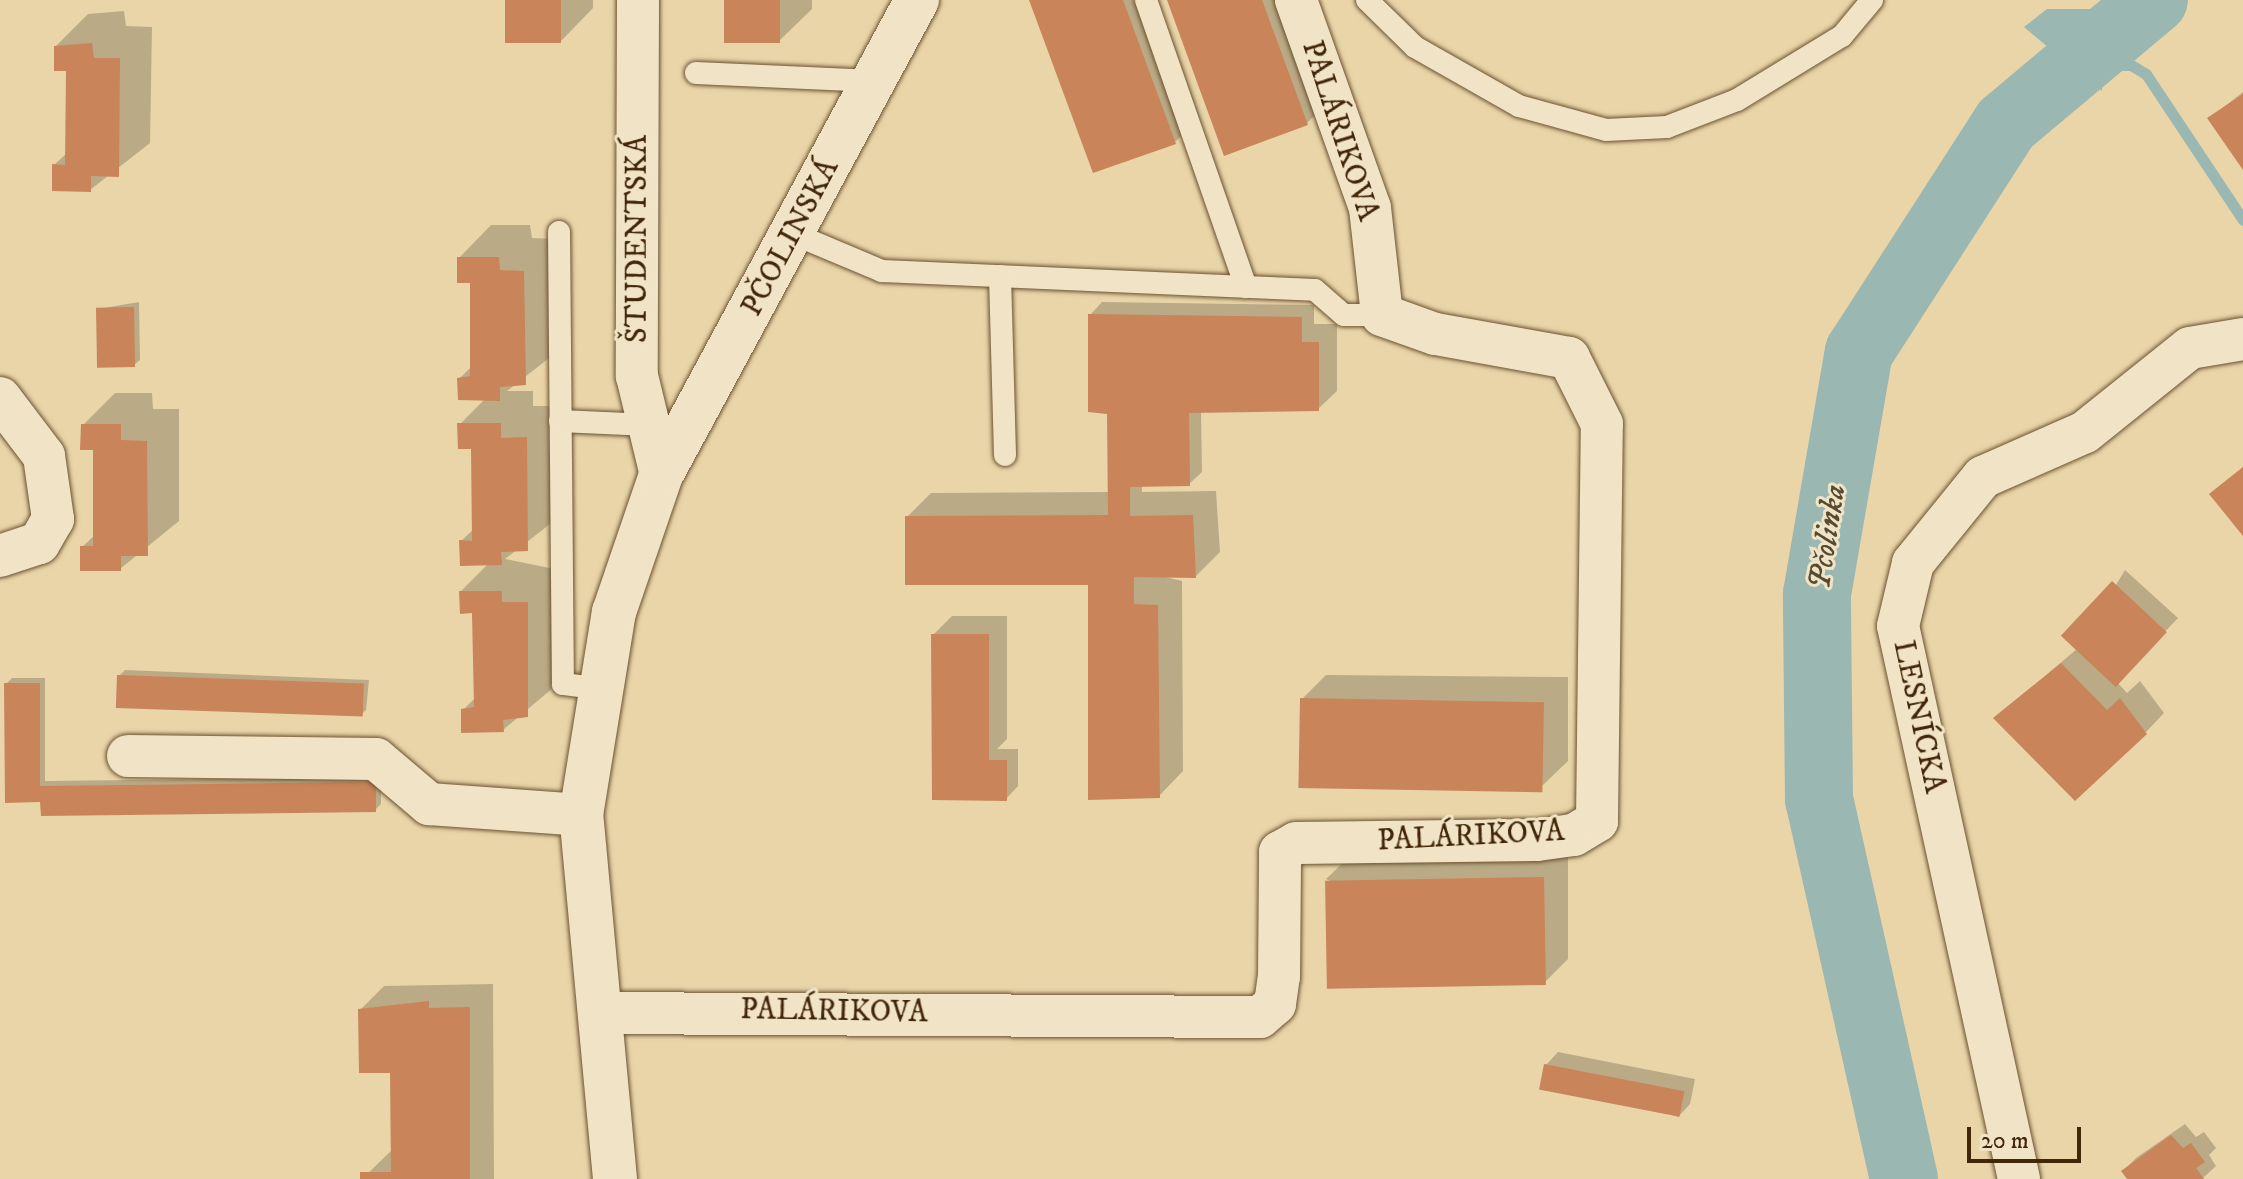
<!DOCTYPE html>
<html>
<head>
<meta charset="utf-8">
<style>
  body { margin:0 }
  #map { position:relative; width:2243px; height:1179px; overflow:hidden; background:#e9d5a8; font-family:"IM FELL DW Pica",serif }
  div>[style] { position:absolute }
  .water>* { inset:0; background:#9ab7b1 }
  .shadow>* { inset:0; background:#0003 }
  .stream>* { height:11px; margin:-5.5px; padding:0 5.5px; transform-origin:5.5px; border-radius:5.5px; background:#9ab7b1 }
  .river>* { height:68px; margin:-34px; padding:0 34px; transform-origin:34px; border-radius:34px; background:#9ab7b1 }
  .building>* { inset:0; background:#c98459; transform-origin:0 0 }
  .roads { filter:drop-shadow(0 0 2px #6b5230) drop-shadow(0 0 2px #6b5230) }
  .service>* { height:22px; margin:-11px; padding:0 11px; transform-origin:11px; border-radius:11px; background:#f1e4c6 }
  .minor>* { height:42px; margin:-21px; padding:0 21px; transform-origin:21px; border-radius:21px; background:#f1e4c6 }
  .secondary>* { height:44px; margin:-22px; padding:0 22px; transform-origin:22px; border-radius:22px; background:#f1e4c6 }
  span { translate:-50% -50%; white-space:nowrap; text-align:center; line-height:1.15; -webkit-text-stroke:6px #f1e4c6; paint-order:stroke }
  .street-label { font-size:30px; color:#412608 }
  .water-label { font-size:32px; color:#574a32; font-style:italic }
  .scale { position:absolute; left:1967px; top:1127px; width:114px; height:36px; box-sizing:border-box; border:4px solid #412608; border-top:0; padding-left:10px; font-size:24px; line-height:28px; white-space:nowrap; color:#412608; -webkit-text-stroke:6px #f1e4c6; paint-order:stroke }
</style>
</head>
<body>
<div id="map">
  <div class="water">
    <i style="clip-path:polygon(2102px 0,2130px 0,2099px 31px,2102px 91px,2081px 74px,1882px 291px,1840px 381px,1820px 487px,1804px 615px,1819px 819px,1912px 1179px,1893px 1179px,1805px 822px,1789px 615px,1805px 486px,1827px 378px,1870px 285px,2049px 48px,2024px 27px,2047px 9px,2092px 9px)"></i>
  </div>
  <div class="shadow">
    <i style="clip-path:polygon(507px 0,593px 0,593px 8px,561px 41px)"></i>
    <i style="clip-path:polygon(726px 0,812px 0,812px 9px,779px 41px)"></i>
    <i style="clip-path:polygon(1031px 0,1155px 0,1199px 118px,1175px 142px)"></i>
    <i style="clip-path:polygon(1169px 0,1295px 0,1331px 99px,1307px 123px)"></i>
    <i style="clip-path:polygon(124px 11px,126px 26px,152px 27px,150px 143px,90px 190px,54px 165px,67px 153px,68px 69px,56px 46px,88px 14px)"></i>
    <i style="clip-path:polygon(2243px 92px,2243px 167px,2210px 118px)"></i>
    <i style="clip-path:polygon(491px 225px,530px 225px,532px 238px,556px 239px,558px 351px,507px 391px,533px 391px,533px 406px,558px 406px,559px 517px,505px 559px,559px 570px,560px 682px,503px 730px,463px 710px,476px 697px,474px 611px,461px 591px,489px 563px,461px 541px,474px 529px,473px 448px,460px 424px,485px 399px,459px 379px,472px 366px,472px 281px,459px 258px)"></i>
    <i style="clip-path:polygon(139px 302px,140px 360px,134px 365px,98px 309px)"></i>
    <i style="clip-path:polygon(1102px 302px,1314px 305px,1314px 324px,1337px 324px,1337px 391px,1318px 409px,1201px 410px,1202px 472px,1189px 484px,1142px 485px,1142px 492px,1216px 491px,1220px 552px,1196px 576px,1157px 575px,1182px 581px,1183px 771px,1159px 796px,1090px 583px,907px 517px,931px 493px,1110px 492px,1109px 415px,1090px 315px)"></i>
    <i style="clip-path:polygon(115px 393px,152px 393px,153px 409px,179px 409px,179px 521px,120px 569px,82px 547px,95px 535px,95px 448px,83px 425px)"></i>
    <i style="clip-path:polygon(2125px 570px,2178px 618px,2117px 682px,2127px 693px,2140px 681px,2164px 713px,2146px 732px,1996px 718px,2078px 648px)"></i>
    <i style="clip-path:polygon(952px 616px,1007px 616px,1007px 739px,997px 749px,1018px 749px,1018px 786px,1006px 799px,933px 635px)"></i>
    <i style="clip-path:polygon(125px 670px,369px 680px,366px 710px,360px 716px,119px 676px)"></i>
    <i style="clip-path:polygon(1326px 675px,1568px 677px,1568px 761px,1543px 785px,1302px 699px)"></i>
    <i style="clip-path:polygon(12px 678px,45px 678px,45px 781px,381px 777px,381px 804px,375px 810px,42px 800px,6px 684px)"></i>
    <i style="clip-path:polygon(1568px 854px,1568px 959px,1544px 983px,1326px 879px,1351px 855px)"></i>
    <i style="clip-path:polygon(493px 984px,494px 1179px,362px 1179px,393px 1149px,392px 1071px,360px 1010px,384px 986px)"></i>
    <i style="clip-path:polygon(1558px 1052px,1695px 1079px,1690px 1104px,1678px 1117px,1546px 1065px)"></i>
    <i style="clip-path:polygon(2185px 1124px,2196px 1137px,2204px 1132px,2216px 1148px,2209px 1155px,2216px 1166px,2202px 1179px,2129px 1179px,2123px 1171px,2136px 1158px)"></i>
  </div>
  <div class="stream">
    <i style="left:2084px;top:54px;width:18px;rotate:38deg"></i>
    <i style="left:2098px;top:65px;width:33px"></i>
    <i style="left:2131px;top:65px;width:17px;rotate:31deg"></i>
    <i style="left:2146px;top:74px;width:175px;rotate:56.4deg"></i>
  </div>
  <div class="river">
    <i style="left:1904px;top:1179px;width:388px;rotate:-102.6deg"></i>
    <i style="left:1819px;top:800px;width:206px;rotate:-90.6deg"></i>
    <i style="left:1817px;top:594px;width:246px;rotate:-80.2deg"></i>
    <i style="left:1859px;top:352px;width:271px;rotate:-57.2deg"></i>
    <i style="left:2006px;top:124px;width:193px;rotate:-40deg"></i>
  </div>
  <div class="building">
    <i style="left:505px;top:0;width:56px;height:43px"></i>
    <i style="left:724px;top:0;width:56px;height:43px"></i>
    <i style="clip-path:polygon(1029px 0,1123px 0,1176px 144px,1093px 173px)"></i>
    <i style="clip-path:polygon(1167px 0,1262px 0,1308px 125px,1224px 156px)"></i>
    <i style="clip-path:polygon(92px 43px,94px 58px,120px 58px,119px 177px,91px 176px,91px 192px,52px 191px,52px 164px,65px 165px,66px 71px,54px 71px,54px 46px)"></i>
    <i style="clip-path:polygon(2243px 94px,2243px 170px,2207px 118px)"></i>
    <i style="clip-path:polygon(457px 257px,499px 257px,500px 270px,524px 271px,526px 385px,500px 387px,500px 401px,458px 400px,457px 378px,470px 376px,470px 283px,457px 283px)"></i>
    <i style="left:134px;top:307px;width:60px;height:38px;rotate:89deg"></i>
    <i style="clip-path:polygon(1088px 314px,1302px 317px,1302px 342px,1319px 342px,1319px 411px,1189px 413px,1190px 486px,1130px 487px,1130px 516px,1193px 515px,1196px 578px,1134px 577px,1134px 604px,1158px 605px,1160px 798px,1088px 800px,1088px 585px,905px 585px,905px 516px,1108px 515px,1107px 414px,1088px 412px)"></i>
    <i style="clip-path:polygon(457px 423px,501px 423px,501px 438px,527px 437px,528px 551px,501px 552px,502px 565px,460px 566px,459px 540px,472px 541px,471px 449px,458px 449px)"></i>
    <i style="clip-path:polygon(81px 424px,121px 424px,121px 440px,147px 441px,148px 556px,121px 556px,121px 571px,80px 571px,80px 546px,93px 546px,93px 450px,80px 450px)"></i>
    <i style="clip-path:polygon(2243px 467px,2243px 536px,2209px 494px)"></i>
    <i style="left:2112px;top:581px;width:75px;height:75px;rotate:43deg"></i>
    <i style="clip-path:polygon(459px 591px,502px 591px,502px 602px,528px 602px,528px 717px,503px 720px,504px 732px,461px 733px,461px 709px,474px 707px,472px 613px,460px 614px)"></i>
    <i style="clip-path:polygon(931px 634px,989px 634px,989px 760px,1007px 760px,1007px 801px,932px 800px)"></i>
    <i style="clip-path:polygon(2061px 663px,2107px 710px,2120px 698px,2147px 734px,2075px 801px,1993px 718px)"></i>
    <i style="left:117px;top:675px;width:247px;height:33px;rotate:2deg"></i>
    <i style="clip-path:polygon(4px 683px,40px 683px,40px 786px,376px 782px,376px 812px,41px 816px,40px 802px,5px 803px)"></i>
    <i style="left:1300px;top:698px;width:244px;height:90px;rotate:1deg"></i>
    <i style="left:1544px;top:877px;width:108px;height:219px;rotate:89deg"></i>
    <i style="clip-path:polygon(429px 1001px,429px 1008px,470px 1007px,470px 1179px,360px 1179px,360px 1172px,391px 1172px,390px 1073px,359px 1073px,358px 1009px)"></i>
    <i style="left:1544px;top:1064px;width:143px;height:26px;rotate:11deg"></i>
    <i style="clip-path:polygon(2171px 1135px,2183px 1148px,2191px 1143px,2205px 1162px,2196px 1168px,2204px 1179px,2127px 1179px,2121px 1171px)"></i>
  </div>
  <div class="roads">
    <div class="service">
      <i style="left:1146px;top:0;width:304px;rotate:70.8deg"></i>
      <i style="left:1367px;top:0;width:67px;rotate:44.4deg"></i>
      <i style="left:1415px;top:47px;width:120px;rotate:29.6deg"></i>
      <i style="left:1519px;top:106px;width:90px;rotate:15.4deg"></i>
      <i style="left:1606px;top:130px;width:61px;rotate:-2.8deg"></i>
      <i style="left:1667px;top:127px;width:75px;rotate:-21.1deg"></i>
      <i style="left:1737px;top:100px;width:123px;rotate:-31.4deg"></i>
      <i style="left:1842px;top:36px;width:47px;rotate:-50.2deg"></i>
      <i style="left:696px;top:73px;width:178px;rotate:2.6deg"></i>
      <i style="left:559px;top:232px;width:452px;rotate:89.5deg"></i>
      <i style="left:563px;top:684px;width:38px;rotate:7deg"></i>
      <i style="left:794px;top:234px;width:95px;rotate:22.8deg"></i>
      <i style="left:882px;top:271px;width:433px;rotate:2.5deg"></i>
      <i style="left:1315px;top:290px;width:38px;rotate:41deg"></i>
      <i style="left:1344px;top:315px;width:38px"></i>
      <i style="left:1000px;top:276px;width:179px;rotate:88.4deg"></i>
      <i style="left:560px;top:421px;width:89px;rotate:2.6deg"></i>
    </div>
    <div class="minor">
      <i style="left:638px;top:0;width:376px;rotate:90.2deg"></i>
      <i style="left:637px;top:376px;width:102px;rotate:76.4deg"></i>
      <i style="left:0;top:398px;width:73px;rotate:52.8deg"></i>
      <i style="left:44px;top:456px;width:64px;rotate:81.9deg"></i>
      <i style="left:53px;top:519px;width:28px;rotate:120deg"></i>
      <i style="left:39px;top:543px;width:41px;rotate:161.6deg"></i>
      <i style="left:128px;top:756px;width:248px;rotate:0.7deg"></i>
      <i style="left:376px;top:759px;width:70px;rotate:40.3deg"></i>
      <i style="left:429px;top:804px;width:152px;rotate:4.1deg"></i>
      <i style="left:600px;top:1013px;width:660px;rotate:0.35deg"></i>
      <i style="left:1260px;top:1017px;width:20px;rotate:-41deg"></i>
      <i style="left:1275px;top:1004px;width:27px;rotate:-82deg"></i>
      <i style="left:1279px;top:977px;width:125px;rotate:-89.5deg"></i>
      <i style="left:1280px;top:852px;width:18px;rotate:-29deg"></i>
      <i style="left:1296px;top:843px;width:241px;rotate:-0.7deg"></i>
      <i style="left:1537px;top:840px;width:37px;rotate:-8deg"></i>
      <i style="left:1574px;top:835px;width:27px;rotate:-31deg"></i>
      <i style="left:1597px;top:821px;width:397px;rotate:-89.3deg"></i>
      <i style="left:1602px;top:424px;width:74px;rotate:-116.6deg"></i>
      <i style="left:1569px;top:358px;width:136px;rotate:-169.8deg"></i>
      <i style="left:1435px;top:334px;width:56px;rotate:-160.3deg"></i>
      <i style="left:1382px;top:315px;width:108px;rotate:-96.4deg"></i>
      <i style="left:1370px;top:208px;width:221px;rotate:-109.6deg"></i>
      <i style="left:2019px;top:1179px;width:566px;rotate:-102.34deg"></i>
      <i style="left:1898px;top:626px;width:65px;rotate:-76.6deg"></i>
      <i style="left:1913px;top:563px;width:111px;rotate:-50.9deg"></i>
      <i style="left:1983px;top:477px;width:111px;rotate:-23.8deg"></i>
      <i style="left:2085px;top:432px;width:134px;rotate:-38.7deg"></i>
      <i style="left:2190px;top:348px;width:54px;rotate:-9.6deg"></i>
    </div>
    <div class="secondary">
      <i style="left:615px;top:1179px;width:366px;rotate:-95.3deg"></i>
      <i style="left:581px;top:815px;width:206px;rotate:-80.8deg"></i>
      <i style="left:614px;top:612px;width:145px;rotate:-71.1deg"></i>
      <i style="left:661px;top:475px;width:540px;rotate:-61.68deg"></i>
    </div>
  </div>
  <div class="street-label">
    <span style="left:1339px;top:131px;rotate:72deg">PALÁRIKOVA</span>
    <span style="left:791px;top:238px;rotate:-62deg">PČOLINSKÁ</span>
    <span style="left:638px;top:239px;rotate:-90deg">ŠTUDENTSKÁ</span>
    <span style="left:1918px;top:717px;rotate:78deg">LESNÍCKA</span>
    <span style="left:1471px;top:837px;rotate:-3deg">PALÁRIKOVA</span>
    <span style="left:834px;top:1012px;rotate:1deg">PALÁRIKOVA</span>
  </div>
  <div class="water-label">
    <span style="left:1828px;top:537px;rotate:-81deg">Pčolinka</span>
  </div>
  <div class="scale">20 m</div>
</div>
</body>
</html>
